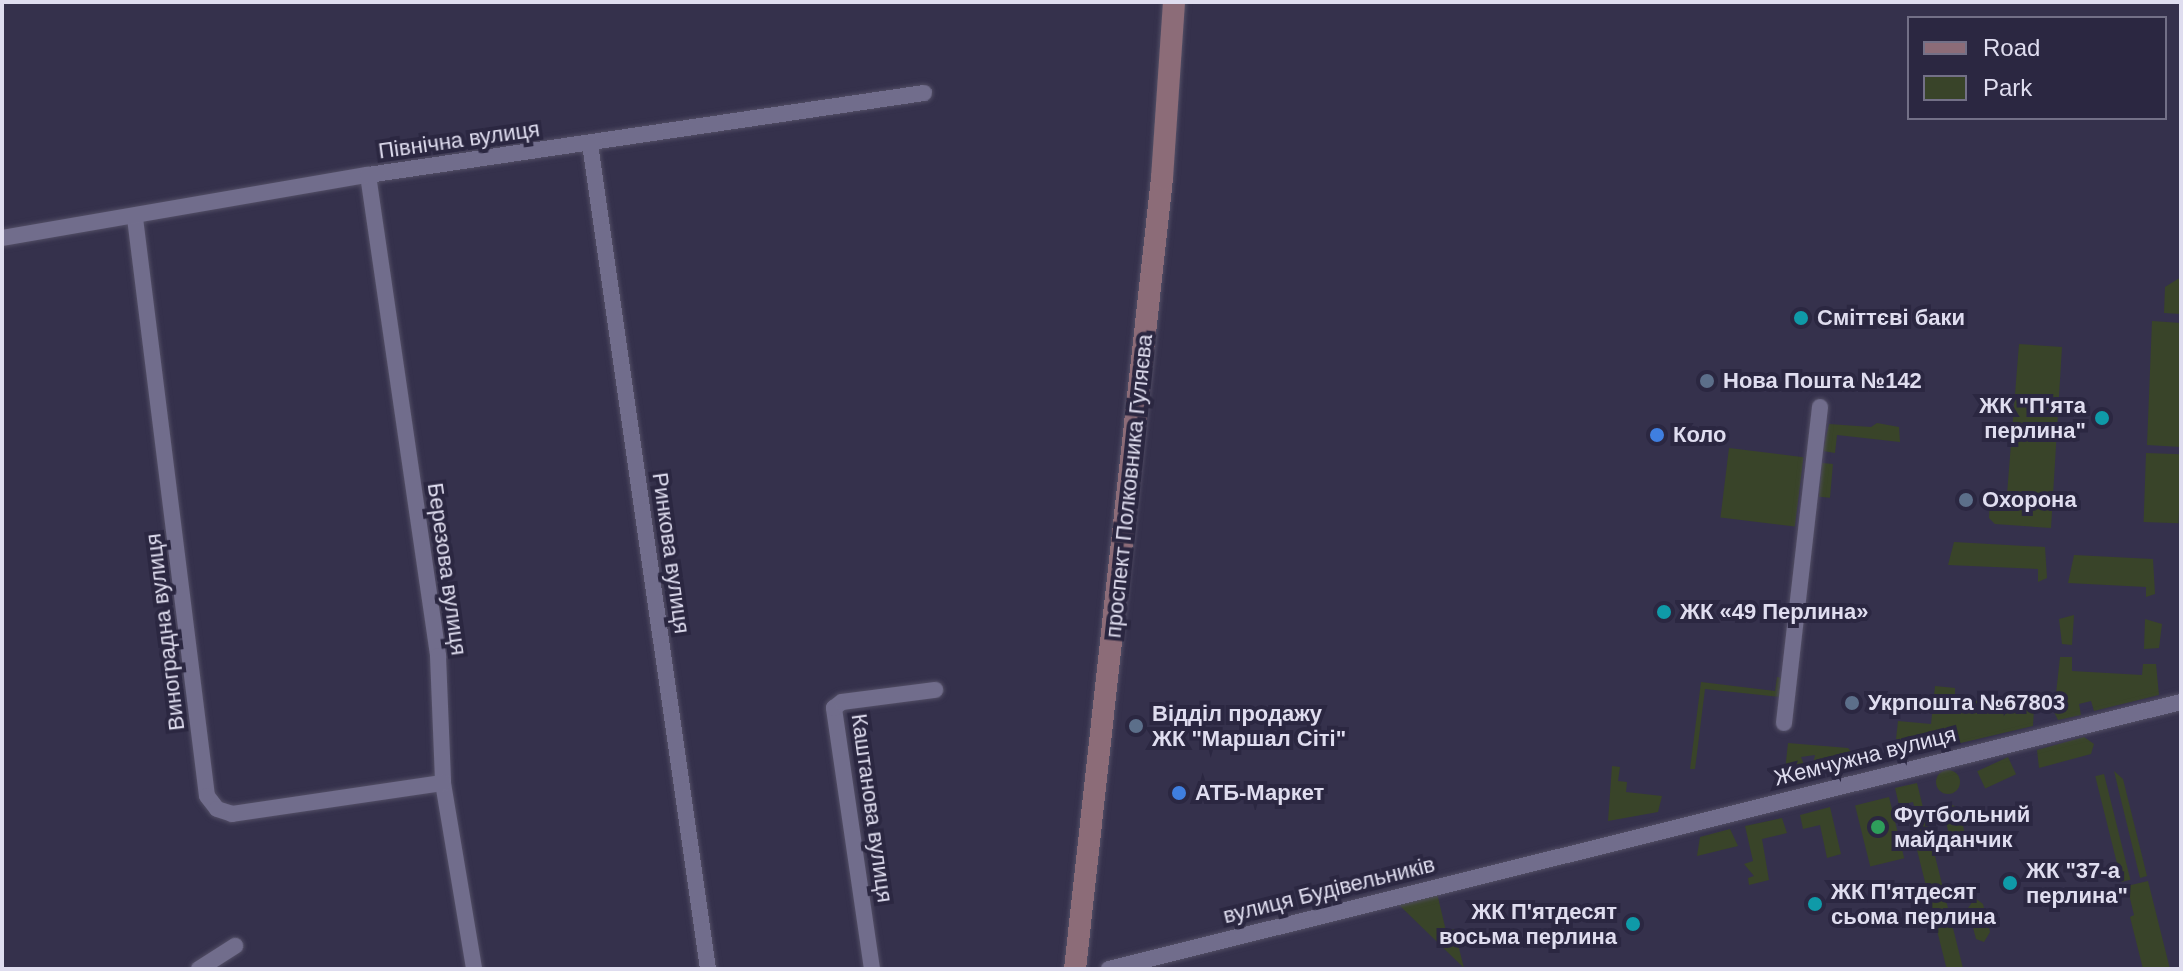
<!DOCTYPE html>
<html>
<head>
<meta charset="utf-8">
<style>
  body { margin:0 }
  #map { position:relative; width:2183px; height:971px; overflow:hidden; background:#35314c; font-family:Helvetica,sans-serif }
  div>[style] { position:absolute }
  .green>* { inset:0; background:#394429; transform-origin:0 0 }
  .round { border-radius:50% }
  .roads { filter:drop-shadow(0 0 2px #534f66) drop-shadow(0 0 2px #534f66) }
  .street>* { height:16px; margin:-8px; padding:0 8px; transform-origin:8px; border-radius:8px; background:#716d8c }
  .secondary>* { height:22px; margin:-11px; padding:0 11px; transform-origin:11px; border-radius:11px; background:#8c6c78 }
  .dots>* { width:22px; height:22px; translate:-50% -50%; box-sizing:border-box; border:4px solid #2b2741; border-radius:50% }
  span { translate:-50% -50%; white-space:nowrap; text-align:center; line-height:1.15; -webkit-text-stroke:8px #2b2741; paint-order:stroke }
  .street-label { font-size:22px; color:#dfddef }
  .poi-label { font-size:22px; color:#dfddef; font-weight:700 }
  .left { translate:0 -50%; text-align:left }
  .right { translate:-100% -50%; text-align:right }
  .frame { position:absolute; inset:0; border:4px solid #dfddef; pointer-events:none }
  .legend { position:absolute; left:1907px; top:16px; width:260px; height:104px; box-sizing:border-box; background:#2b2741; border:2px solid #737087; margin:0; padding:10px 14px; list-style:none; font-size:24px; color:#dfddef }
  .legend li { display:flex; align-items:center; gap:16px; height:40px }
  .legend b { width:40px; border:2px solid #737087 }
</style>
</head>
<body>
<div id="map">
  <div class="green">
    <i style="clip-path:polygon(2181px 277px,2181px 314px,2164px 313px,2165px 287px)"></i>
    <i style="clip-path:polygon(2152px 321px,2181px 323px,2181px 447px,2147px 445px)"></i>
    <i style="clip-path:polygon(2019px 344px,2062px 347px,2051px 528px,1995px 524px,1989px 518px,1990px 494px,2007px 494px)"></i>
    <i style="clip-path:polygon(1877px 423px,1899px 427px,1900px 442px,1837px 435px,1835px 453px,1823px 451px,1829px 424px,1871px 427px)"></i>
    <i style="left:1729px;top:448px;width:75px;height:70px;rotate:7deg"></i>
    <i style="left:2146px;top:453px;width:35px;height:69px;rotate:2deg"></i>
    <i style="left:1822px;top:463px;width:11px;height:34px;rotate:5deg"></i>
    <i style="clip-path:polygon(1954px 542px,2045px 547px,2047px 578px,2038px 582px,2038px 569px,1948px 565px)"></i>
    <i style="clip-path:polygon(2074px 555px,2153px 559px,2155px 594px,2146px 597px,2146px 587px,2068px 583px)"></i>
    <i style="clip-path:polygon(2074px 615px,2072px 645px,2062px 644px,2059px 619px)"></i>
    <i style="clip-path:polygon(2145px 619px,2162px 624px,2159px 648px,2144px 649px)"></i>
    <i style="clip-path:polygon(2060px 657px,2072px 657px,2072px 671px,2142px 675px,2143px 664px,2156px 664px,2159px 695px,2094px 711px,2091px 701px,2079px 704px,2081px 715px,2058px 720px,2054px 712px)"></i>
    <i style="clip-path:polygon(1777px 677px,1782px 678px,1780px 697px,1705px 689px,1695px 769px,1690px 769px,1701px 682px,1775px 691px)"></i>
    <i style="clip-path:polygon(1935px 686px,1955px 688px,1955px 700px,2032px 703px,2035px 691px,2033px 726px,1914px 754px,1915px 741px,1896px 739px,1898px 721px,1931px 724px)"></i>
    <i style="clip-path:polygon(2084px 737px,2094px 744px,2091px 754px,2039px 768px,2037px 750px)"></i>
    <i style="clip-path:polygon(1788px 743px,1848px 748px,1854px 755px,1839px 768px,1811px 774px,1815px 755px,1801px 757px,1808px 775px,1784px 780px)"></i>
    <i style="left:2008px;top:757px;width:19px;height:34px;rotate:65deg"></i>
    <i style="clip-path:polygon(1612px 766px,1620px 767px,1618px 781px,1627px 782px,1626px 792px,1662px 796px,1658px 812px,1608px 821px)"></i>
    <i class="round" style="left:1936px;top:770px;width:24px;height:24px"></i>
    <i style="clip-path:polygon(2114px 771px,2123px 779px,2147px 876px,2140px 878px)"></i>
    <i style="left:2104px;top:774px;width:109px;height:9px;rotate:76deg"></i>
    <i style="clip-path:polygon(1917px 783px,1930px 836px,1922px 838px,1913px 802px,1899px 805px,1895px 788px)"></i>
    <i style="left:1889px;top:797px;width:63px;height:35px;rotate:76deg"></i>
    <i style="clip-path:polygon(1948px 803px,1959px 808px,1966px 839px,1960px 846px,1951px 841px,1943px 812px)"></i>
    <i style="clip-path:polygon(1830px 807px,1841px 854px,1827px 858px,1820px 825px,1803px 829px,1800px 815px)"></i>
    <i style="clip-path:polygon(1782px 818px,1787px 833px,1762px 839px,1769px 880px,1749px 885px,1748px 878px,1754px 876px,1744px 864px,1753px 861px,1745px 826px)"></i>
    <i style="clip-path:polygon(1730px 829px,1738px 846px,1697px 856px,1700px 837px)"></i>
    <i style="left:1931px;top:840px;width:133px;height:16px;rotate:76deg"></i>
    <i style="clip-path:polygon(2148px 881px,2170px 969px,2143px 969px,2130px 917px,2134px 915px,2127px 886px)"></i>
    <i style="clip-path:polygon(1437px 893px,1446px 931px,1454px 929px,1464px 968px,1397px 903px)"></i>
    <i style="clip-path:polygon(1975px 898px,1983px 904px,1990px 932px,1984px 942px,1976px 939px,1968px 908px)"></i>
  </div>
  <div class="roads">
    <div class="street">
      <i style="left:590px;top:144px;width:833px;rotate:81.86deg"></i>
      <i style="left:368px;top:175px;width:486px;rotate:81.7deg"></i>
      <i style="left:438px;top:656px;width:127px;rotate:87.7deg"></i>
      <i style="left:443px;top:783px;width:189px;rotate:80.5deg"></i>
      <i style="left:135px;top:218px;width:582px;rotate:82.9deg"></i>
      <i style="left:207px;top:796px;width:16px;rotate:52deg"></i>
      <i style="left:217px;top:809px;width:16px;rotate:18deg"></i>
      <i style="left:232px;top:814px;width:213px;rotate:-8.4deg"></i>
      <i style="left:2px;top:238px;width:371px;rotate:-9.8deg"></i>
      <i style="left:368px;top:175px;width:562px;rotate:-8.39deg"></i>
      <i style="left:1784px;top:723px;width:318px;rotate:-83.5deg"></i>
      <i style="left:199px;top:969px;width:43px;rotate:-32.6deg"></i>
      <i style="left:872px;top:969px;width:264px;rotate:-98.3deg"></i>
      <i style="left:834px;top:708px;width:10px;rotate:-37deg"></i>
      <i style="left:842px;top:702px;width:94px;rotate:-7.4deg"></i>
      <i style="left:1109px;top:969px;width:1105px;rotate:-13.99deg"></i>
    </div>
    <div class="secondary">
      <i style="left:1075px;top:969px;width:796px;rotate:-83.72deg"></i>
      <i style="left:1162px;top:178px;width:176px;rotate:-86.1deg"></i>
    </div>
  </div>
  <div class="dots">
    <i style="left:1801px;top:318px;background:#0f9aa8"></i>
    <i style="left:1707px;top:381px;background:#5c6f8a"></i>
    <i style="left:2102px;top:418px;background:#0f9aa8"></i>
    <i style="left:1657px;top:435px;background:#3f7fe0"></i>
    <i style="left:1966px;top:500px;background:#5c6f8a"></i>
    <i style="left:1664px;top:612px;background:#0f9aa8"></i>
    <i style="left:1852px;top:703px;background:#5c6f8a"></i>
    <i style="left:1136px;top:726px;background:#5c6f8a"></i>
    <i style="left:1179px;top:793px;background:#3f7fe0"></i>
    <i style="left:1878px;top:827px;background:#2e9e5b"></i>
    <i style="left:2010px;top:883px;background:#0f9aa8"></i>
    <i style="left:1815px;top:904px;background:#0f9aa8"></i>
    <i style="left:1633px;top:924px;background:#0f9aa8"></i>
  </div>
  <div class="street-label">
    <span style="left:459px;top:140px;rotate:-8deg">Північна вулиця</span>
    <span style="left:1129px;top:486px;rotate:-84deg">проспект Полковника Гуляєва</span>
    <span style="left:671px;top:553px;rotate:82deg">Ринкова вулиця</span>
    <span style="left:447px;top:569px;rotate:82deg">Березова вулиця</span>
    <span style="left:165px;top:632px;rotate:-97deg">Виноградна вулиця</span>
    <span style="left:1865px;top:756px;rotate:-14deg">Жемчужна вулиця</span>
    <span style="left:872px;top:808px;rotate:82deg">Каштанова вулиця</span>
    <span style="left:1329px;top:890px;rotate:-14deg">вулиця Будівельників</span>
  </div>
  <div class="poi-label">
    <span class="left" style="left:1817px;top:318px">Сміттєві баки</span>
    <span class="left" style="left:1723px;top:381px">Нова Пошта №142</span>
    <span class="right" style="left:2086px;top:418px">ЖК "П'ята<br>перлина"</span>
    <span class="left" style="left:1673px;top:435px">Коло</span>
    <span class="left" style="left:1982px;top:500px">Охорона</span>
    <span class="left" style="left:1680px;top:612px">ЖК «49 Перлина»</span>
    <span class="left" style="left:1868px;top:703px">Укрпошта №67803</span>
    <span class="left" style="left:1152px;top:726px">Відділ продажу<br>ЖК "Маршал Сіті"</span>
    <span class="left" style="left:1195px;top:793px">АТБ-Маркет</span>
    <span class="left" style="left:1894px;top:827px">Футбольний<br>майданчик</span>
    <span class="left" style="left:2026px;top:883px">ЖК "37-а<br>перлина"</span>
    <span class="left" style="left:1831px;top:904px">ЖК П'ятдесят<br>сьома перлина</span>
    <span class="right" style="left:1617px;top:924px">ЖК П'ятдесят<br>восьма перлина</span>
  </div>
  <div class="frame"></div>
  <ul class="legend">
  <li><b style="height:10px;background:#8c6c78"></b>Road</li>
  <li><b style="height:22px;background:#394429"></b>Park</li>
  </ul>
</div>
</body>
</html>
